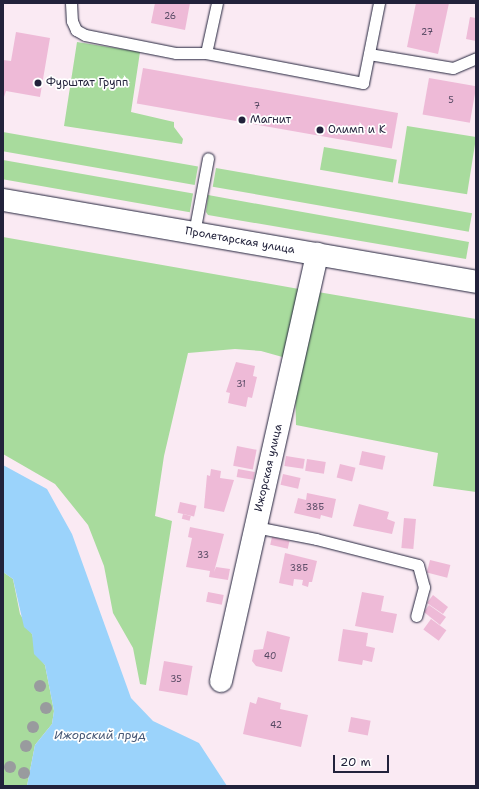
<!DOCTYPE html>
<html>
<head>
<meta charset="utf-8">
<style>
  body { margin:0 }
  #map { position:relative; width:479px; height:789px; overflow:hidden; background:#faeaf3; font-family:"Shantell Sans",sans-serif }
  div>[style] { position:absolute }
  .green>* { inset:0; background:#a8db9d; transform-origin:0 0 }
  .water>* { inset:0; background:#9bd3fb }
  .building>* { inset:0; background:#eebad7; transform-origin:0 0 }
  .roads { filter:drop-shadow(0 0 1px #22223b) drop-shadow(0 0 1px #22223b) }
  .service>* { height:11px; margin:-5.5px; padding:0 5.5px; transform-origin:5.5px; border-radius:5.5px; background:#fff }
  .minor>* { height:22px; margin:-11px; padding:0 11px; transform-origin:11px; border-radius:11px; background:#fff }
  .secondary>* { height:22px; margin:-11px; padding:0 11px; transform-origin:11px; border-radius:11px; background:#fff }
  .trees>* { width:12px; height:12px; margin:-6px; border-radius:50%; background:#999b9e }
  .dots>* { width:11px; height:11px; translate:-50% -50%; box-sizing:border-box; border:2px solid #fff; border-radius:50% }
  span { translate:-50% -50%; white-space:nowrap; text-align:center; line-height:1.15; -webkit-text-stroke:3.5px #fff; paint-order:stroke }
  .number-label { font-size:9px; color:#554862 }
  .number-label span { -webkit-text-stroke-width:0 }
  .poi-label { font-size:11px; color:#22223b }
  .left { translate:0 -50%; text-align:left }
  .street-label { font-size:11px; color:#22223b }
  .water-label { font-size:12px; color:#465775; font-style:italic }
  .frame { position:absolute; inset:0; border:4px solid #22223b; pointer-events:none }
  .scale { position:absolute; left:333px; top:755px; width:56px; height:18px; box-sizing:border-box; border:2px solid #22223b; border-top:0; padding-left:5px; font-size:12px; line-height:14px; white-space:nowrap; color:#22223b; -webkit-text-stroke:3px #fff; paint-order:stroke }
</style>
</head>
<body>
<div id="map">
  <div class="green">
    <i style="clip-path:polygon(77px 42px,140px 52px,131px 112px,174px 122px,174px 127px,183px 139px,182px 144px,64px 126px)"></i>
    <i style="left:407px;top:126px;width:70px;height:58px;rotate:9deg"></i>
    <i style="left:3px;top:132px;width:198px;height:19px;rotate:10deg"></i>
    <i style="left:324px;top:147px;width:74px;height:23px;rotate:10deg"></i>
    <i style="left:3px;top:160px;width:193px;height:19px;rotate:10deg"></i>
    <i style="left:216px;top:168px;width:260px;height:19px;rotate:10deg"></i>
    <i style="clip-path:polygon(208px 195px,469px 242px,466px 259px,208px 215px,206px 212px)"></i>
    <i style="clip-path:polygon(3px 237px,299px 289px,286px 358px,261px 351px,235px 349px,188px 353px,164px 456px,155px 516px,172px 521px,146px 685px,140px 684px,133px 648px,113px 613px,104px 566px,88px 525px,55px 484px,3px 454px)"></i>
    <i style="clip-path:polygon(318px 292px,476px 319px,476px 492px,433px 486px,438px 453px,296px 425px,295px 384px)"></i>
    <i style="clip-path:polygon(3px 572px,13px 579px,20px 614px,32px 634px,38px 656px,45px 665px,54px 711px,52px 724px,35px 745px,27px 786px,3px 786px)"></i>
  </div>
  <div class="water">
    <i style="clip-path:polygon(3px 465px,47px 489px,72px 534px,131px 698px,153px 721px,199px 743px,227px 786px,27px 786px,35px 745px,52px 724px,54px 711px,45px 665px,34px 654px,32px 634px,24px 627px,13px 579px,3px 572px)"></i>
  </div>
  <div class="building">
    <i style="clip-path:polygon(155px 3px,190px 3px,185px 30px,151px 23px)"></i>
    <i style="clip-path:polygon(416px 3px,449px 3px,438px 54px,407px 47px)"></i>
    <i style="clip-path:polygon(470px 17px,476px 18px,476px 41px,466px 39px)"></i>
    <i style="clip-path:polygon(16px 32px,50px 38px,40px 97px,6px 91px,3px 100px,3px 60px,11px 61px)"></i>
    <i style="left:143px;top:68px;width:259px;height:36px;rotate:10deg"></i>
    <i style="left:429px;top:78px;width:48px;height:37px;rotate:10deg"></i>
    <i style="clip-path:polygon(236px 362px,255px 366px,253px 376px,257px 377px,252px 398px,248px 397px,246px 407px,228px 403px,230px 393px,226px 392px)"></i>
    <i style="left:237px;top:446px;width:20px;height:20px;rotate:11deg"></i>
    <i style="left:362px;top:451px;width:24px;height:14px;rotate:12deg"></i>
    <i style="left:286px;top:456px;width:19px;height:10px;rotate:9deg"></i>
    <i style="left:307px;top:459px;width:19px;height:12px;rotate:9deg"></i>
    <i style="left:340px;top:464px;width:16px;height:14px;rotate:14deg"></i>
    <i style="clip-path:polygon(211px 469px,221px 471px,220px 478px,234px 480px,224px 512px,204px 508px,207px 475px,210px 476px)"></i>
    <i style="left:238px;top:469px;width:17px;height:8px;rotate:10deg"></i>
    <i style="left:283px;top:474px;width:18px;height:11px;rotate:13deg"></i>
    <i style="clip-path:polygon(307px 493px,336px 499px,332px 518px,321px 515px,320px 519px,294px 513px,298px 498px,306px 500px)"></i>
    <i style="left:180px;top:502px;width:17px;height:11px;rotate:13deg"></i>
    <i style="clip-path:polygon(359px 504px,389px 512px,387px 519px,395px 522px,392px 534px,353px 526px)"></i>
    <i style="left:183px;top:514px;width:8px;height:5px;rotate:14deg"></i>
    <i style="left:404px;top:518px;width:12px;height:30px;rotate:5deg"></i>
    <i style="clip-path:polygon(190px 527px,224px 534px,214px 572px,216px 567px,230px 569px,228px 580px,209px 577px,210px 571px,186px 567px,192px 538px,188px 537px)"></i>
    <i style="left:272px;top:537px;width:18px;height:8px;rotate:13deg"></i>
    <i style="clip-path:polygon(285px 553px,317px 561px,312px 582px,309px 582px,308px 587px,302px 585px,303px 580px,294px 579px,293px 586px,279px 583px)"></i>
    <i style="left:430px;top:560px;width:21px;height:13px;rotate:14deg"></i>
    <i style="left:208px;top:592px;width:16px;height:10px;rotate:11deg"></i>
    <i style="clip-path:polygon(362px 592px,384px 596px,381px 611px,397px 614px,393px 633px,355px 626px)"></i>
    <i style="clip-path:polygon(433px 595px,448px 607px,443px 614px,427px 603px)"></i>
    <i style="clip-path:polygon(429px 605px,446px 617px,440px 625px,424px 612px)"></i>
    <i style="left:431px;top:619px;width:19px;height:13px;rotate:36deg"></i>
    <i style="clip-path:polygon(343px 629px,368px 633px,366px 646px,375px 648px,372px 662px,363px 660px,362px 665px,338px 661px)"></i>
    <i style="clip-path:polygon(267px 631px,290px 637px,282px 672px,256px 666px,252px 661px,254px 650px,263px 649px)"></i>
    <i style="left:164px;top:661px;width:29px;height:30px;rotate:10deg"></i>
    <i style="clip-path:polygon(258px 697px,281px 703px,280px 709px,308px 715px,301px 747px,243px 734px,250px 702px,256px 704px)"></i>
    <i style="left:351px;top:717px;width:20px;height:15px;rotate:11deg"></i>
  </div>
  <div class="roads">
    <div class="service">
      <i style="left:71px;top:3px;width:18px;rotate:87deg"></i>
      <i style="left:72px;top:21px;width:10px;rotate:66deg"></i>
      <i style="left:76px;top:30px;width:10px;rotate:29deg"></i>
      <i style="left:85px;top:35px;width:93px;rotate:11.2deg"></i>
      <i style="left:176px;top:53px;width:30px"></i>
      <i style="left:206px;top:53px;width:160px;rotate:10.8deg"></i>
      <i style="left:363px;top:83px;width:82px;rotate:-78.7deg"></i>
      <i style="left:206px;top:53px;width:51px;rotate:-77.6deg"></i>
      <i style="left:369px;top:54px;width:85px;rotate:9.5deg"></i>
      <i style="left:453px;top:68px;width:25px;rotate:-23deg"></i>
      <i style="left:194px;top:233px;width:76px;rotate:-79.4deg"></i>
      <i style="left:255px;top:527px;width:62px;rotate:11.1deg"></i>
      <i style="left:316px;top:539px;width:105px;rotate:14.3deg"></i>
      <i style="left:418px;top:565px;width:23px;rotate:75deg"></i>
      <i style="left:424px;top:587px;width:30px;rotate:105deg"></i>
    </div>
    <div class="minor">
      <i style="left:221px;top:681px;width:438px;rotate:-77.3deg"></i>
    </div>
    <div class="secondary">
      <i style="left:3px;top:200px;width:480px;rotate:9.8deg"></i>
    </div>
  </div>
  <div class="trees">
    <i style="left:40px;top:686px"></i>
    <i style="left:46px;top:708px"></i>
    <i style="left:33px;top:727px"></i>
    <i style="left:26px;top:746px"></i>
    <i style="left:10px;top:767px"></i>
    <i style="left:24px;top:773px"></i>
  </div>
  <div class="dots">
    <i style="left:38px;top:83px;background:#22223b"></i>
    <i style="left:242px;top:120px;background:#22223b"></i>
    <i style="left:320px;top:130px;background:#22223b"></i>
  </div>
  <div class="number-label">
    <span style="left:170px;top:16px">26</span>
    <span style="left:427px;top:32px">27</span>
    <span style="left:451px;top:100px">5</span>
    <span style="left:257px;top:106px">7</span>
    <span style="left:241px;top:384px">31</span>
    <span style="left:315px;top:507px">38Б</span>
    <span style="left:203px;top:555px">33</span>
    <span style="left:299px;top:568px">38Б</span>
    <span style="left:270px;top:656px">40</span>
    <span style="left:176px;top:679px">35</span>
    <span style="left:276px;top:725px">42</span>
  </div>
  <div class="poi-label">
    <span class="left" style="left:46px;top:83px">Фурштат Групп</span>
    <span class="left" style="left:250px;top:120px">Магнит</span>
    <span class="left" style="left:328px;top:130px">Олимп и К</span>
  </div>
  <div class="street-label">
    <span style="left:240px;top:241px;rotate:10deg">Пролетарская улица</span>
    <span style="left:269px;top:468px;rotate:-77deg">Ижорская улица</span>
  </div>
  <div class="water-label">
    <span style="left:100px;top:736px">Ижорский пруд</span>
  </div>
  <div class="frame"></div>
  <div class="scale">20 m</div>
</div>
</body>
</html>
